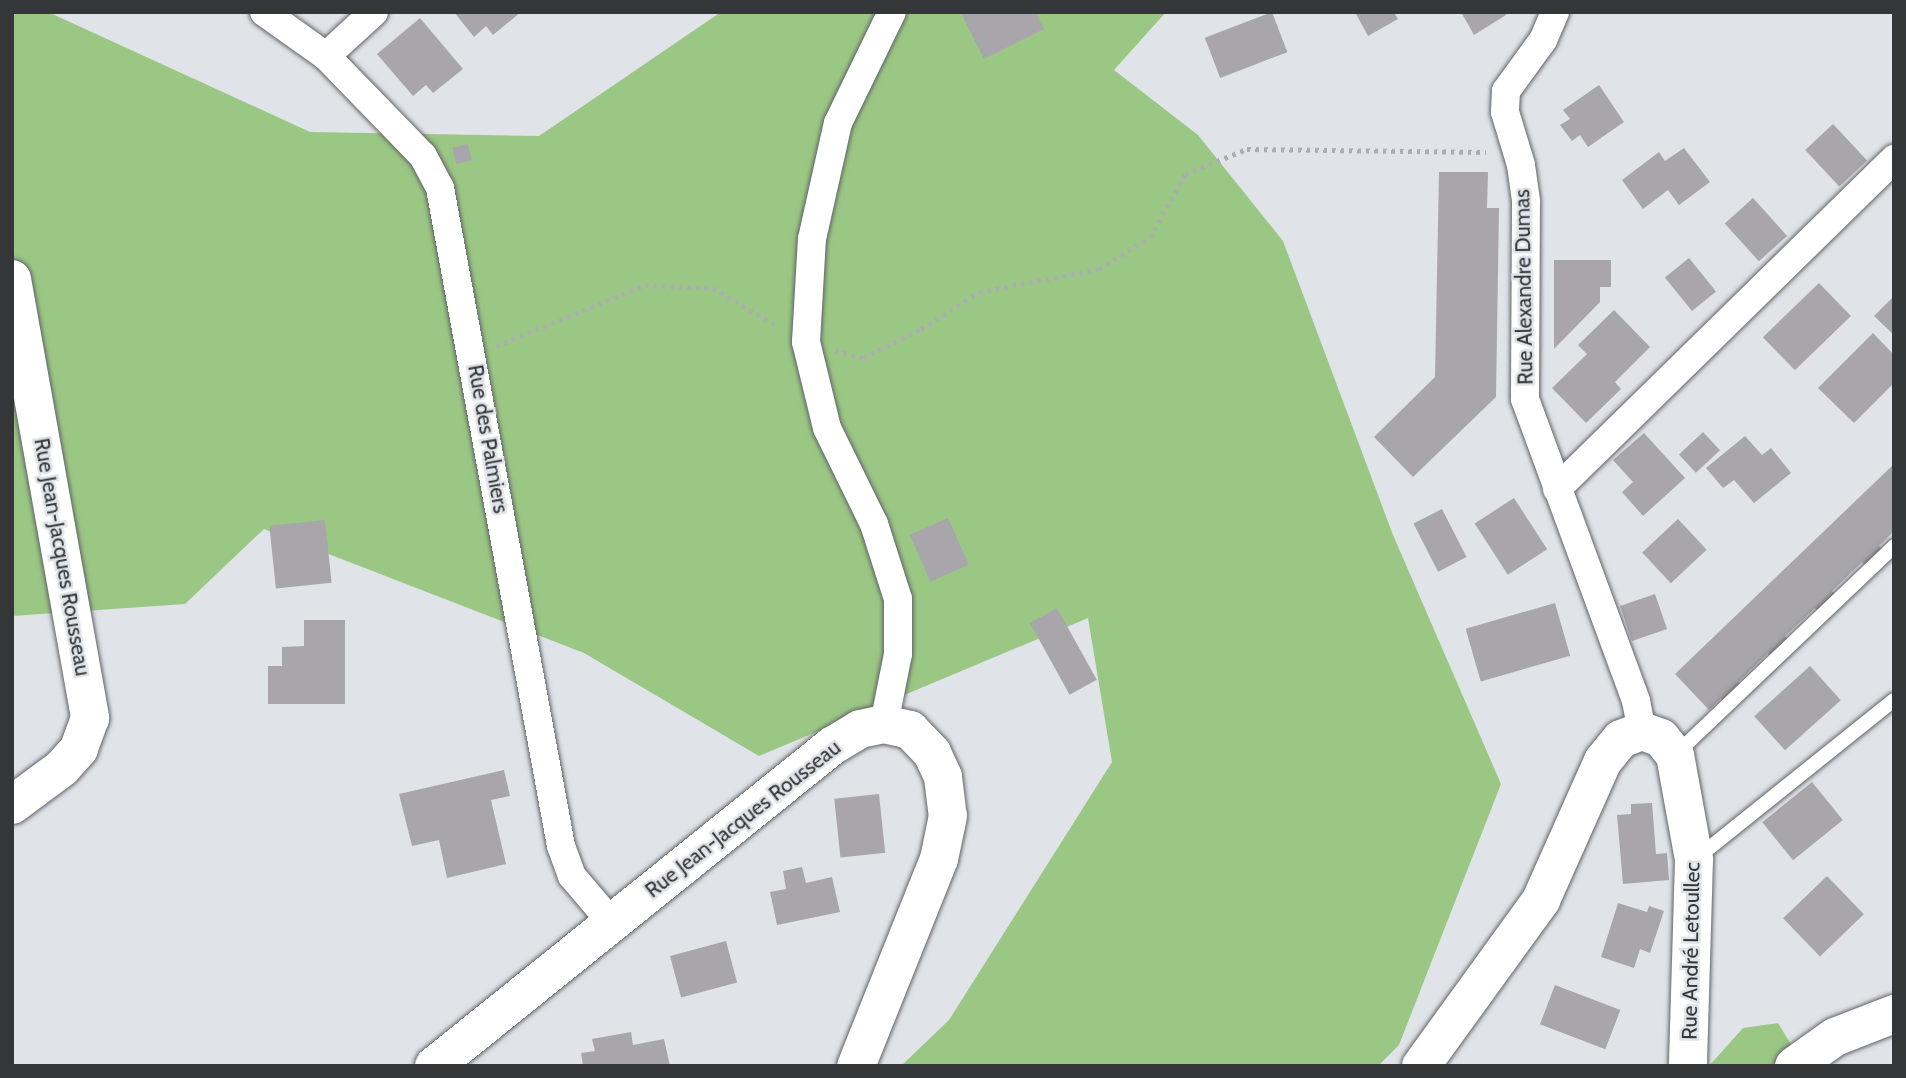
<!DOCTYPE html>
<html>
<head>
<meta charset="utf-8">
<style>
  body { margin:0 }
  #map { position:relative; width:1906px; height:1078px; overflow:hidden; background:#e0e3e8; font-family:Cabin,sans-serif }
  div>[style] { position:absolute }
  .green>* { inset:0; background:#9bc784 }
  .building>* { inset:0; background:#a9a6ab; transform-origin:0 0 }
  .path>* { height:4.5px; margin-top:-2.25px; transform-origin:0; background:repeating-linear-gradient(90deg,#abaeb1 0 3.5px,transparent 0 8.5px) }
  .roads { filter:drop-shadow(0 0 2px #606367) drop-shadow(0 0 2px #606367) }
  .service>* { height:14px; margin:-7px; padding:0 7px; transform-origin:7px; border-radius:7px; background:#fff }
  .minor>* { height:28px; margin:-14px; padding:0 14px; transform-origin:14px; border-radius:14px; background:#fff }
  .secondary>* { height:38px; margin:-19px; padding:0 19px; transform-origin:19px; border-radius:19px; background:#fff }
  span { translate:-50% -50%; white-space:nowrap; text-align:center; line-height:1.15; -webkit-text-stroke:5px #e0e3e8; paint-order:stroke }
  .street-label { font-size:21px; color:#343637 }
  .frame { position:absolute; inset:0; border:14px solid #343637; pointer-events:none }
</style>
</head>
<body>
<div id="map">
  <div class="green">
    <i style="clip-path:polygon(12px 12px,48px 12px,310px 132px,539px 136px,721px 12px,1166px 12px,1114px 70px,1198px 135px,1283px 241px,1393px 535px,1501px 784px,1399px 1045px,1378px 1066px,901px 1066px,949px 1020px,1112px 762px,1088px 618px,759px 756px,584px 653px,264px 529px,185px 604px,12px 616px)"></i>
    <i style="clip-path:polygon(1778px 1023px,1804px 1066px,1709px 1066px,1743px 1028px)"></i>
  </div>
  <div class="building">
    <i style="clip-path:polygon(454px 12px,521px 12px,493px 35px,486px 26px,474px 37px)"></i>
    <i style="clip-path:polygon(967px 12px,1035px 12px,1044px 29px,984px 59px,962px 15px)"></i>
    <i style="left:1272px;top:12px;width:43px;height:72px;rotate:69deg"></i>
    <i style="clip-path:polygon(1355px 12px,1394px 12px,1398px 19px,1368px 36px)"></i>
    <i style="clip-path:polygon(1461px 12px,1504px 12px,1506px 15px,1474px 35px)"></i>
    <i style="clip-path:polygon(420px 18px,463px 69px,433px 93px,426px 85px,413px 96px,377px 54px)"></i>
    <i style="clip-path:polygon(1599px 85px,1624px 122px,1588px 147px,1580px 135px,1572px 141px,1560px 125px,1570px 119px,1563px 110px)"></i>
    <i style="left:1833px;top:124px;width:50px;height:38px;rotate:47deg"></i>
    <i style="left:468px;top:144px;width:17px;height:16px;rotate:77deg"></i>
    <i style="clip-path:polygon(1684px 148px,1710px 182px,1679px 205px,1668px 190px,1643px 209px,1622px 180px,1659px 152px,1665px 161px)"></i>
    <i style="clip-path:polygon(1439px 172px,1488px 172px,1487px 208px,1499px 208px,1496px 397px,1413px 477px,1374px 437px,1435px 377px)"></i>
    <i style="left:1753px;top:198px;width:51px;height:38px;rotate:48deg"></i>
    <i style="left:1689px;top:258px;width:43px;height:31px;rotate:51deg"></i>
    <i style="clip-path:polygon(1554px 260px,1611px 260px,1611px 287px,1600px 287px,1600px 302px,1554px 349px)"></i>
    <i style="left:1819px;top:283px;width:46px;height:78px;rotate:46deg"></i>
    <i style="clip-path:polygon(1894px 296px,1894px 335px,1874px 316px)"></i>
    <i style="clip-path:polygon(1614px 310px,1650px 347px,1615px 382px,1621px 389px,1586px 423px,1552px 388px,1587px 354px,1578px 345px)"></i>
    <i style="clip-path:polygon(1873px 333px,1894px 355px,1894px 383px,1854px 423px,1818px 388px)"></i>
    <i style="left:1703px;top:432px;width:25px;height:33px;rotate:47deg"></i>
    <i style="clip-path:polygon(1644px 433px,1685px 478px,1643px 516px,1622px 492px,1633px 482px,1613px 460px)"></i>
    <i style="clip-path:polygon(1745px 436px,1762px 455px,1771px 448px,1791px 473px,1754px 503px,1734px 480px,1723px 488px,1706px 468px)"></i>
    <i style="clip-path:polygon(1894px 464px,1894px 531px,1879px 546px,1883px 550px,1866px 567px,1862px 562px,1832px 591px,1837px 596px,1819px 612px,1815px 608px,1785px 636px,1790px 641px,1773px 658px,1768px 653px,1738px 682px,1743px 686px,1725px 703px,1721px 698px,1709px 710px,1675px 674px)"></i>
    <i style="left:1514px;top:498px;width:61px;height:47px;rotate:57deg"></i>
    <i style="left:1442px;top:509px;width:54px;height:32px;rotate:63deg"></i>
    <i style="left:948px;top:518px;width:51px;height:42px;rotate:66deg"></i>
    <i style="left:1678px;top:519px;width:42px;height:49px;rotate:47deg"></i>
    <i style="left:325px;top:520px;width:63px;height:56px;rotate:84deg"></i>
    <i style="left:1655px;top:594px;width:37px;height:37px;rotate:71deg"></i>
    <i style="left:1555px;top:603px;width:55px;height:93px;rotate:74deg"></i>
    <i style="left:1057px;top:608px;width:82px;height:31px;rotate:61deg"></i>
    <i style="clip-path:polygon(304px 620px,345px 620px,345px 704px,268px 704px,268px 666px,282px 666px,282px 647px,304px 646px)"></i>
    <i style="left:1810px;top:666px;width:46px;height:75px;rotate:48deg"></i>
    <i style="clip-path:polygon(504px 770px,510px 796px,491px 800px,506px 864px,447px 878px,439px 840px,412px 846px,399px 794px)"></i>
    <i style="left:1812px;top:782px;width:49px;height:64px;rotate:51deg"></i>
    <i style="left:879px;top:794px;width:59px;height:45px;rotate:84deg"></i>
    <i style="clip-path:polygon(1652px 803px,1656px 854px,1667px 853px,1669px 880px,1623px 884px,1617px 815px,1631px 814px,1631px 804px)"></i>
    <i style="clip-path:polygon(802px 867px,806px 883px,832px 877px,840px 912px,777px 925px,770px 892px,786px 889px,783px 871px)"></i>
    <i style="left:1827px;top:876px;width:53px;height:61px;rotate:46deg"></i>
    <i style="clip-path:polygon(1618px 903px,1647px 912px,1649px 906px,1664px 911px,1650px 953px,1640px 949px,1634px 968px,1601px 957px)"></i>
    <i style="left:726px;top:941px;width:43px;height:58px;rotate:75deg"></i>
    <i style="left:1555px;top:985px;width:70px;height:42px;rotate:21deg"></i>
    <i style="clip-path:polygon(631px 1032px,633px 1045px,664px 1039px,670px 1066px,583px 1066px,581px 1053px,595px 1051px,592px 1039px)"></i>
  </div>
  <div class="path">
    <i style="left:496px;top:346px;width:161px;rotate:-22.3deg"></i>
    <i style="left:645px;top:285px;width:68px;rotate:2.5deg"></i>
    <i style="left:713px;top:288px;width:77px;rotate:30.6deg"></i>
    <i style="left:835px;top:350px;width:29px;rotate:16deg"></i>
    <i style="left:863px;top:358px;width:65px;rotate:-26.6deg"></i>
    <i style="left:921px;top:329px;width:69px;rotate:-32.5deg"></i>
    <i style="left:979px;top:292px;width:122px;rotate:-10.9deg"></i>
    <i style="left:1099px;top:269px;width:60px;rotate:-32.1deg"></i>
    <i style="left:1150px;top:237px;width:72px;rotate:-60.9deg"></i>
    <i style="left:1185px;top:174px;width:67px;rotate:-22deg"></i>
    <i style="left:1247px;top:149px;width:239px;rotate:0.7deg"></i>
  </div>
  <div class="roads">
    <div class="service">
      <i style="left:1677px;top:753px;width:300px;rotate:-43.6deg"></i>
      <i style="left:1698px;top:857px;width:251px;rotate:-38.7deg"></i>
    </div>
    <div class="minor">
      <i style="left:264px;top:12px;width:76px;rotate:35.4deg"></i>
      <i style="left:326px;top:56px;width:139px;rotate:45.9deg"></i>
      <i style="left:423px;top:156px;width:36px;rotate:62deg"></i>
      <i style="left:440px;top:188px;width:669px;rotate:79.58deg"></i>
      <i style="left:561px;top:846px;width:32px;rotate:70deg"></i>
      <i style="left:572px;top:876px;width:62px;rotate:49.6deg"></i>
      <i style="left:1555px;top:12px;width:30px;rotate:113deg"></i>
      <i style="left:1543px;top:40px;width:63px;rotate:126deg"></i>
      <i style="left:1506px;top:91px;width:21px;rotate:93deg"></i>
      <i style="left:1505px;top:112px;width:55px;rotate:73.2deg"></i>
      <i style="left:1521px;top:165px;width:37px;rotate:82deg"></i>
      <i style="left:1526px;top:202px;width:197px;rotate:90.3deg"></i>
      <i style="left:1525px;top:399px;width:322px;rotate:69.8deg"></i>
      <i style="left:1636px;top:701px;width:31px;rotate:79deg"></i>
      <i style="left:326px;top:56px;width:65px;rotate:-42.5deg"></i>
      <i style="left:1557px;top:489px;width:472px;rotate:-44.4deg"></i>
      <i style="left:884px;top:724px;width:71px;rotate:-78.7deg"></i>
      <i style="left:898px;top:654px;width:55px;rotate:-90deg"></i>
      <i style="left:898px;top:599px;width:79px;rotate:-107.7deg"></i>
      <i style="left:874px;top:524px;width:107px;rotate:-116.1deg"></i>
      <i style="left:827px;top:428px;width:89px;rotate:-103.7deg"></i>
      <i style="left:806px;top:342px;width:103px;rotate:-86.7deg"></i>
      <i style="left:812px;top:239px;width:119px;rotate:-77.4deg"></i>
      <i style="left:838px;top:123px;width:123px;rotate:-64.1deg"></i>
    </div>
    <div class="secondary">
      <i style="left:12px;top:279px;width:446px;rotate:79.9deg"></i>
      <i style="left:90px;top:718px;width:33px;rotate:110deg"></i>
      <i style="left:79px;top:749px;width:25px;rotate:132deg"></i>
      <i style="left:62px;top:768px;width:62px;rotate:143.5deg"></i>
      <i style="left:434px;top:1066px;width:511px;rotate:-38.8deg"></i>
      <i style="left:832px;top:746px;width:33px;rotate:-31deg"></i>
      <i style="left:860px;top:729px;width:25px;rotate:-12deg"></i>
      <i style="left:884px;top:724px;width:27px;rotate:13deg"></i>
      <i style="left:910px;top:730px;width:32px;rotate:46deg"></i>
      <i style="left:932px;top:753px;width:26px;rotate:65deg"></i>
      <i style="left:943px;top:777px;width:39px;rotate:83deg"></i>
      <i style="left:948px;top:816px;width:44px;rotate:101.8deg"></i>
      <i style="left:939px;top:859px;width:223px;rotate:111.8deg"></i>
      <i style="left:1421px;top:1066px;width:205px;rotate:-54.1deg"></i>
      <i style="left:1541px;top:900px;width:152px;rotate:-66deg"></i>
      <i style="left:1603px;top:761px;width:28px;rotate:-51deg"></i>
      <i style="left:1621px;top:739px;width:22px;rotate:-21deg"></i>
      <i style="left:1642px;top:731px;width:20px;rotate:20deg"></i>
      <i style="left:1661px;top:738px;width:22px;rotate:51deg"></i>
      <i style="left:1675px;top:755px;width:107px;rotate:79.7deg"></i>
      <i style="left:1694px;top:860px;width:206px;rotate:91.7deg"></i>
      <i style="left:1794px;top:1066px;width:50px;rotate:-35.3deg"></i>
      <i style="left:1835px;top:1037px;width:63px;rotate:-21.3deg"></i>
    </div>
  </div>
  <div class="street-label">
    <span style="left:1524px;top:287px;rotate:-91deg">Rue Alexandre Dumas</span>
    <span style="left:488px;top:439px;rotate:80deg">Rue des Palmiers</span>
    <span style="left:62px;top:557px;rotate:80deg">Rue Jean-Jacques Rousseau</span>
    <span style="left:743px;top:819px;rotate:-38deg">Rue Jean-Jacques Rousseau</span>
    <span style="left:1691px;top:951px;rotate:-89deg">Rue André Letoullec</span>
  </div>
  <div class="frame"></div>
</div>
</body>
</html>
